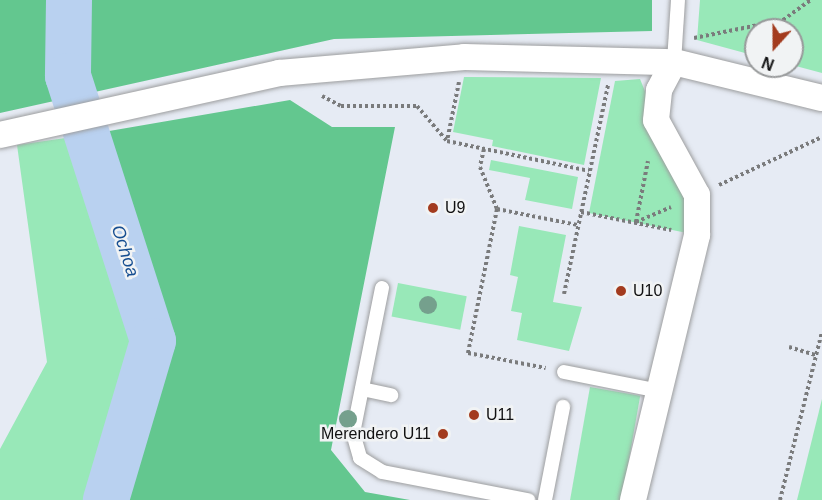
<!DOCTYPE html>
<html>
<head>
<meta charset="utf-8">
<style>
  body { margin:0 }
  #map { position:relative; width:822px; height:500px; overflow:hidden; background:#f1f3f4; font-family:Arial,sans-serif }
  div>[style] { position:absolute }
  .built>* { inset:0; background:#e6ebf4 }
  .green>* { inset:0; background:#98e8b8; transform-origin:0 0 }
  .forest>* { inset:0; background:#63c78f }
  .river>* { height:46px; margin:-23px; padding:0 23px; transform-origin:23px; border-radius:23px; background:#b9d1f0 }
  .path>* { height:4px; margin-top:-2px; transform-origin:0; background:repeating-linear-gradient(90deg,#7a7b7c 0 3px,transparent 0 6px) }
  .roads { filter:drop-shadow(0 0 2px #9d9e9f) drop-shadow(0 0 2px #9d9e9f) }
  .lane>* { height:14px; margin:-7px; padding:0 7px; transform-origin:7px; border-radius:7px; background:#fff }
  .street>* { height:26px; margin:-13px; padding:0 13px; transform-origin:13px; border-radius:13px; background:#fff }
  .trees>* { width:18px; height:18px; margin:-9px; border-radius:50%; background:#75a08d }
  .dots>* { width:16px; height:16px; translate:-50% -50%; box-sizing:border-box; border:3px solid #f1f3f4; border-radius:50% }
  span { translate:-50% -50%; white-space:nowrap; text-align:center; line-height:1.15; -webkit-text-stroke:5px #f1f3f4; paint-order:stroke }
  .poi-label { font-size:16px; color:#111112 }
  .left { translate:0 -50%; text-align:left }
  .right { translate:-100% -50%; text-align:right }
  .water-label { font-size:18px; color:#164e91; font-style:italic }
  .north { position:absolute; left:744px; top:18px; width:60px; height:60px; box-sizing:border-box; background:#f1f3f4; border:2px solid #97999a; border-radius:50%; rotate:201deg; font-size:16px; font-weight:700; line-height:24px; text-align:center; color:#111112 }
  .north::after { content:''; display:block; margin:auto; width:21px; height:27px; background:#a33b1e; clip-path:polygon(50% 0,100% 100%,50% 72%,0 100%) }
</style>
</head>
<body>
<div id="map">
  <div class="built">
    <i style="clip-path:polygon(evenodd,0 0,822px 0,822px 500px,0 500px,0 0,756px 30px,792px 30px,792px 66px,756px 66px,756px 30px)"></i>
  </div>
  <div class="green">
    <i style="clip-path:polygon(700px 0,822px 0,822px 73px,792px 65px,792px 30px,756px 30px,756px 56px,697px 40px)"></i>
    <i style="clip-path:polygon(464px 77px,601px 78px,584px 165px,492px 146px,493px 140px,453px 132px)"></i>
    <i style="clip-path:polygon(640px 79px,692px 207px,687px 233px,589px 213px,615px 81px)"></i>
    <i style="clip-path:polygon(86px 135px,153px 341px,106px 500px,0 500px,0 449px,47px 362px,17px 145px)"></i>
    <i style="clip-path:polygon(491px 160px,578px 177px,572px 209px,525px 200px,530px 178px,489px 170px)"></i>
    <i style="clip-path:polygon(519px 226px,566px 235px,553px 302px,582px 307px,569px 351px,517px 340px,522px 313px,511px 311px,518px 277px,510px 275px)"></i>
    <i style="left:398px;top:283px;width:70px;height:34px;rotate:11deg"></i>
    <i style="left:590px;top:387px;width:51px;height:115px;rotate:10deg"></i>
    <i style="clip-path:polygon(822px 399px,822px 500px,797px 500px)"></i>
  </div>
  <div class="forest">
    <i style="clip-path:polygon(0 0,652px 0,652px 31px,334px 39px,0 113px)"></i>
    <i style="clip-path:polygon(290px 100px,332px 127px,395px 127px,331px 450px,365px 492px,410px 500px,106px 500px,153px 341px,86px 135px)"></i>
  </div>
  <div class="river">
    <i style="left:69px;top:0;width:76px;rotate:90.8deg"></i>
    <i style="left:68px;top:76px;width:278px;rotate:72.2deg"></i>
    <i style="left:153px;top:341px;width:166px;rotate:106.5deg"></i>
  </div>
  <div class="path">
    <i style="left:694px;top:38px;width:91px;rotate:-11.4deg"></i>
    <i style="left:783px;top:20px;width:34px;rotate:-36deg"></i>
    <i style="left:459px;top:82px;width:60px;rotate:101.5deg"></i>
    <i style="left:447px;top:141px;width:145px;rotate:11.9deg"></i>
    <i style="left:322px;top:96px;width:21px;rotate:28deg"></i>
    <i style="left:341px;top:106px;width:76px"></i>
    <i style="left:417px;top:106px;width:45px;rotate:49.5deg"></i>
    <i style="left:484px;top:149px;width:18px;rotate:103deg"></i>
    <i style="left:480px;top:167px;width:45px;rotate:68deg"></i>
    <i style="left:497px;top:209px;width:147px;rotate:101.4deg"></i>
    <i style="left:468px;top:353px;width:79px;rotate:10.9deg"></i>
    <i style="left:719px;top:185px;width:114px;rotate:-25deg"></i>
    <i style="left:497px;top:209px;width:83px;rotate:11.2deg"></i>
    <i style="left:581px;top:212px;width:92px;rotate:11.3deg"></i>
    <i style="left:636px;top:222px;width:38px;rotate:-23deg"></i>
    <i style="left:636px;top:222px;width:62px;rotate:-78.9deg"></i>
    <i style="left:564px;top:294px;width:214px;rotate:-78.1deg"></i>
    <i style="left:789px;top:347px;width:28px;rotate:17deg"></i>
    <i style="left:780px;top:500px;width:173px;rotate:-76deg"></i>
  </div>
  <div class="roads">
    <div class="lane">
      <i style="left:674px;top:62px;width:62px;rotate:-86.3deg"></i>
      <i style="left:382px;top:288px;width:148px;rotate:101.3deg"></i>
      <i style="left:353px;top:433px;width:26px;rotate:74deg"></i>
      <i style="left:360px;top:458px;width:26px;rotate:32deg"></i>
      <i style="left:382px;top:472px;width:149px;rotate:10.9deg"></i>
      <i style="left:564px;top:372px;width:98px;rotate:11.2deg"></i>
      <i style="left:362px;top:389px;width:30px;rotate:12deg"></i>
      <i style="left:545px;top:500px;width:95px;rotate:-79deg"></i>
    </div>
    <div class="street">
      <i style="left:0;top:135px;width:286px;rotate:-12.5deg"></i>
      <i style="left:279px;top:73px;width:186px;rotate:-4.9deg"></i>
      <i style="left:464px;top:57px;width:210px;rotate:1.4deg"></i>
      <i style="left:674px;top:62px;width:152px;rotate:13.7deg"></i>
      <i style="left:633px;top:500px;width:273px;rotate:-76.4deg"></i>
      <i style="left:697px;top:235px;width:40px;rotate:-90deg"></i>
      <i style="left:697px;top:195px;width:85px;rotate:-118.7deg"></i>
      <i style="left:656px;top:120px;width:30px;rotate:-84deg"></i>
      <i style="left:659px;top:90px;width:32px;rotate:-62deg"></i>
    </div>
  </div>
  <div class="trees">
    <i style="left:428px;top:305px"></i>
    <i style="left:348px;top:419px"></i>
  </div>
  <div class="dots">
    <i style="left:433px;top:208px;background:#a33b1e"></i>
    <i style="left:621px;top:291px;background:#a33b1e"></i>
    <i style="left:474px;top:415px;background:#a33b1e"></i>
    <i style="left:443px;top:434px;background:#a33b1e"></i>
  </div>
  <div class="poi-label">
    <span class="left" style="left:445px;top:208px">U9</span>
    <span class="left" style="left:633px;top:291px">U10</span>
    <span class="left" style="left:486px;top:415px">U11</span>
    <span class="right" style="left:431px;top:434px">Merendero U11</span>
  </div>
  <div class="water-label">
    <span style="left:125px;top:251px;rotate:72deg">Ochoa</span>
  </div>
  <div class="north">N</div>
</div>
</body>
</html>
